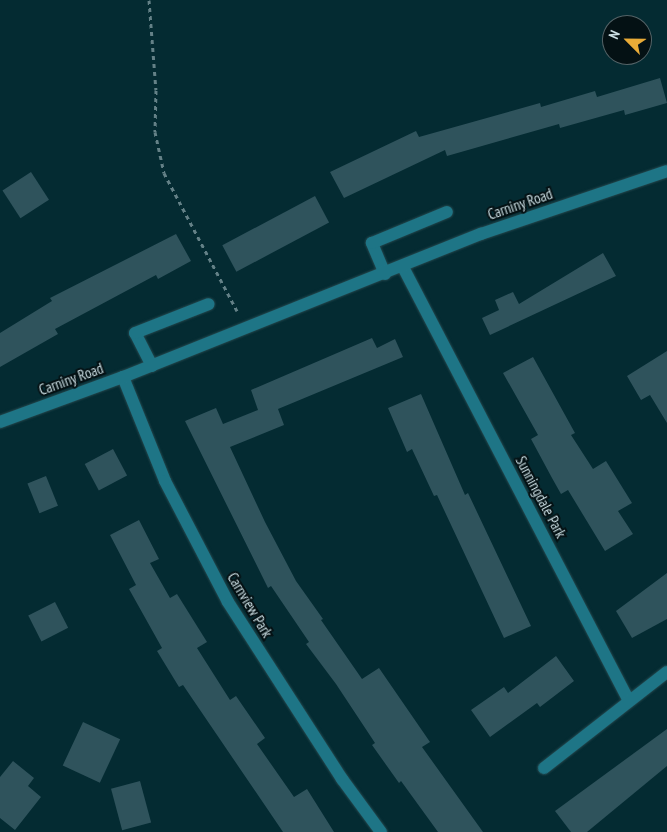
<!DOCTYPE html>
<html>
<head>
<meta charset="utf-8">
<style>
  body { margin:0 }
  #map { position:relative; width:667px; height:832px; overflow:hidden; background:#042b32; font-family:"PT Sans Narrow",sans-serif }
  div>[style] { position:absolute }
  .building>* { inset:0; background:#2f535c; transform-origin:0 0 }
  .path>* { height:3px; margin-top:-1.5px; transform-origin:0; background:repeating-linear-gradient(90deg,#648187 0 4px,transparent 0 8px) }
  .roads { filter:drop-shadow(0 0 1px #24484e) drop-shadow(0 0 1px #24484e) }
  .minor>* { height:12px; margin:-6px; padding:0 6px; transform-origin:6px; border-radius:6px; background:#1e7586 }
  span { translate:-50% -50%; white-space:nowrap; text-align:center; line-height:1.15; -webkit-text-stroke:4px #041114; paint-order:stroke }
  .street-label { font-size:15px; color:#cbdee3 }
  .north { position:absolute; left:602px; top:15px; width:50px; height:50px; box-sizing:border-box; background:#041114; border:1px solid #546367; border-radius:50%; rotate:293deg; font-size:14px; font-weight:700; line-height:20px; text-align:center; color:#cbdee3 }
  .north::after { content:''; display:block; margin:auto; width:18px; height:22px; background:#e8ab37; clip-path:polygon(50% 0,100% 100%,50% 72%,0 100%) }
</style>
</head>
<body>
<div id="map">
  <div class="building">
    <i style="clip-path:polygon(660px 78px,667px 103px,625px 115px,624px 110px,560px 128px,559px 124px,447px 156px,445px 150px,344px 198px,330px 172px,416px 131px,419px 137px,540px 103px,541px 107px,595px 91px,597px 97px)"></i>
    <i style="left:31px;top:172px;width:33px;height:34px;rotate:57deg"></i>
    <i style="left:315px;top:196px;width:30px;height:105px;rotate:62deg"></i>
    <i style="clip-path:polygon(176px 234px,191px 261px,158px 279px,156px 275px,55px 329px,58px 334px,0 367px,0 333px,52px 301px,50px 298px)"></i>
    <i style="clip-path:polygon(603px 253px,616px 276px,490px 335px,482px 318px,499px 310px,495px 300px,513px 292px,519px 304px)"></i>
    <i style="clip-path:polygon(372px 338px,377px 348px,395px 339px,403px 357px,278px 409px,284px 425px,230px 447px,265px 522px,296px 581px,323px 619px,321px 620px,362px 679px,379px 668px,430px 742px,422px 747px,483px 832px,438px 832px,401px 781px,399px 783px,372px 745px,375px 743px,336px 684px,306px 644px,309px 642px,271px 586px,268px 588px,185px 421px,216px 408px,223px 424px,258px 410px,251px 390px)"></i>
    <i style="clip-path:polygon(667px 351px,667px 423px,650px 395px,641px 400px,627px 376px)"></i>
    <i style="clip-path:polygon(533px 357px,575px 433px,571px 435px,593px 469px,606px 461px,632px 503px,618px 511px,633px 534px,605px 551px,568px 490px,561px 494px,552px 478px,531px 439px,538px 435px,503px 373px)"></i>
    <i style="clip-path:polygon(421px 394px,465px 495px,468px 493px,531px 626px,504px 638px,437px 495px,434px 496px,412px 449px,407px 452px,388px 408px)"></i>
    <i style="left:113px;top:449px;width:30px;height:32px;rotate:62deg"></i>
    <i style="left:46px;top:476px;width:32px;height:20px;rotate:68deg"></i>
    <i style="clip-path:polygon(139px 520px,159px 559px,150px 563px,170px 598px,177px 594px,207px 642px,197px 648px,230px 700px,236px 696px,265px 738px,257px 744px,294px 797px,307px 789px,334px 832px,283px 832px,183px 685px,179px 687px,157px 651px,162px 648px,129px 589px,136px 585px,110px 535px)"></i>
    <i style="clip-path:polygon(667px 573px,667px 619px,632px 638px,616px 611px)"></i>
    <i style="left:55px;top:602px;width:29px;height:30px;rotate:63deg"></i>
    <i style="clip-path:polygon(556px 656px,574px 681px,540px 707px,537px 703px,490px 737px,471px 710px,504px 687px,508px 693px)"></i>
    <i style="left:83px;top:722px;width:41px;height:48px;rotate:25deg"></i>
    <i style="clip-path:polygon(667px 729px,667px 766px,587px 832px,571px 832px,555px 811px)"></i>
    <i style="clip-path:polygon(13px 761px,34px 778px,28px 786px,41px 797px,15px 830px,0 818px,0 777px)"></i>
    <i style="left:140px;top:781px;width:43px;height:30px;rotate:75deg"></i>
  </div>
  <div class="path">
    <i style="left:149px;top:0;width:90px;rotate:85.6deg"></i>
    <i style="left:156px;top:90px;width:42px;rotate:91.4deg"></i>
    <i style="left:155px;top:132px;width:42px;rotate:77.6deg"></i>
    <i style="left:164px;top:173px;width:156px;rotate:62.1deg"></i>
  </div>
  <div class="roads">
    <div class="minor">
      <i style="left:403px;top:267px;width:489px;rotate:62.5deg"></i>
      <i style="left:385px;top:274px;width:34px;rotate:-113deg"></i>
      <i style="left:372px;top:243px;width:81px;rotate:-22.5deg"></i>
      <i style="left:152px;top:366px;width:37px;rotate:-117deg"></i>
      <i style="left:135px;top:333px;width:79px;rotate:-21.4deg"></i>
      <i style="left:123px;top:377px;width:112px;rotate:68deg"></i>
      <i style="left:165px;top:481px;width:136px;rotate:62.5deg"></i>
      <i style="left:228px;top:602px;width:211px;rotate:57.2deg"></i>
      <i style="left:342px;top:779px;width:66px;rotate:53.7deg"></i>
      <i style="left:0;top:422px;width:131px;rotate:-20.1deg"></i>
      <i style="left:123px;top:377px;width:386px;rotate:-21.8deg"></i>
      <i style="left:481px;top:234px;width:196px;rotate:-18.7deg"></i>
      <i style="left:544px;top:768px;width:156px;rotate:-38deg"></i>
    </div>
  </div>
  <div class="street-label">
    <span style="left:520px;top:204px;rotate:-19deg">Carniny Road</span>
    <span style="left:71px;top:379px;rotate:-20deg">Carniny Road</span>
    <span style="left:541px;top:497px;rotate:62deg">Sunningdale Park</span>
    <span style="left:250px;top:605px;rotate:59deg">Carnview Park</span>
  </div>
  <div class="north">N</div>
</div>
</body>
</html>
